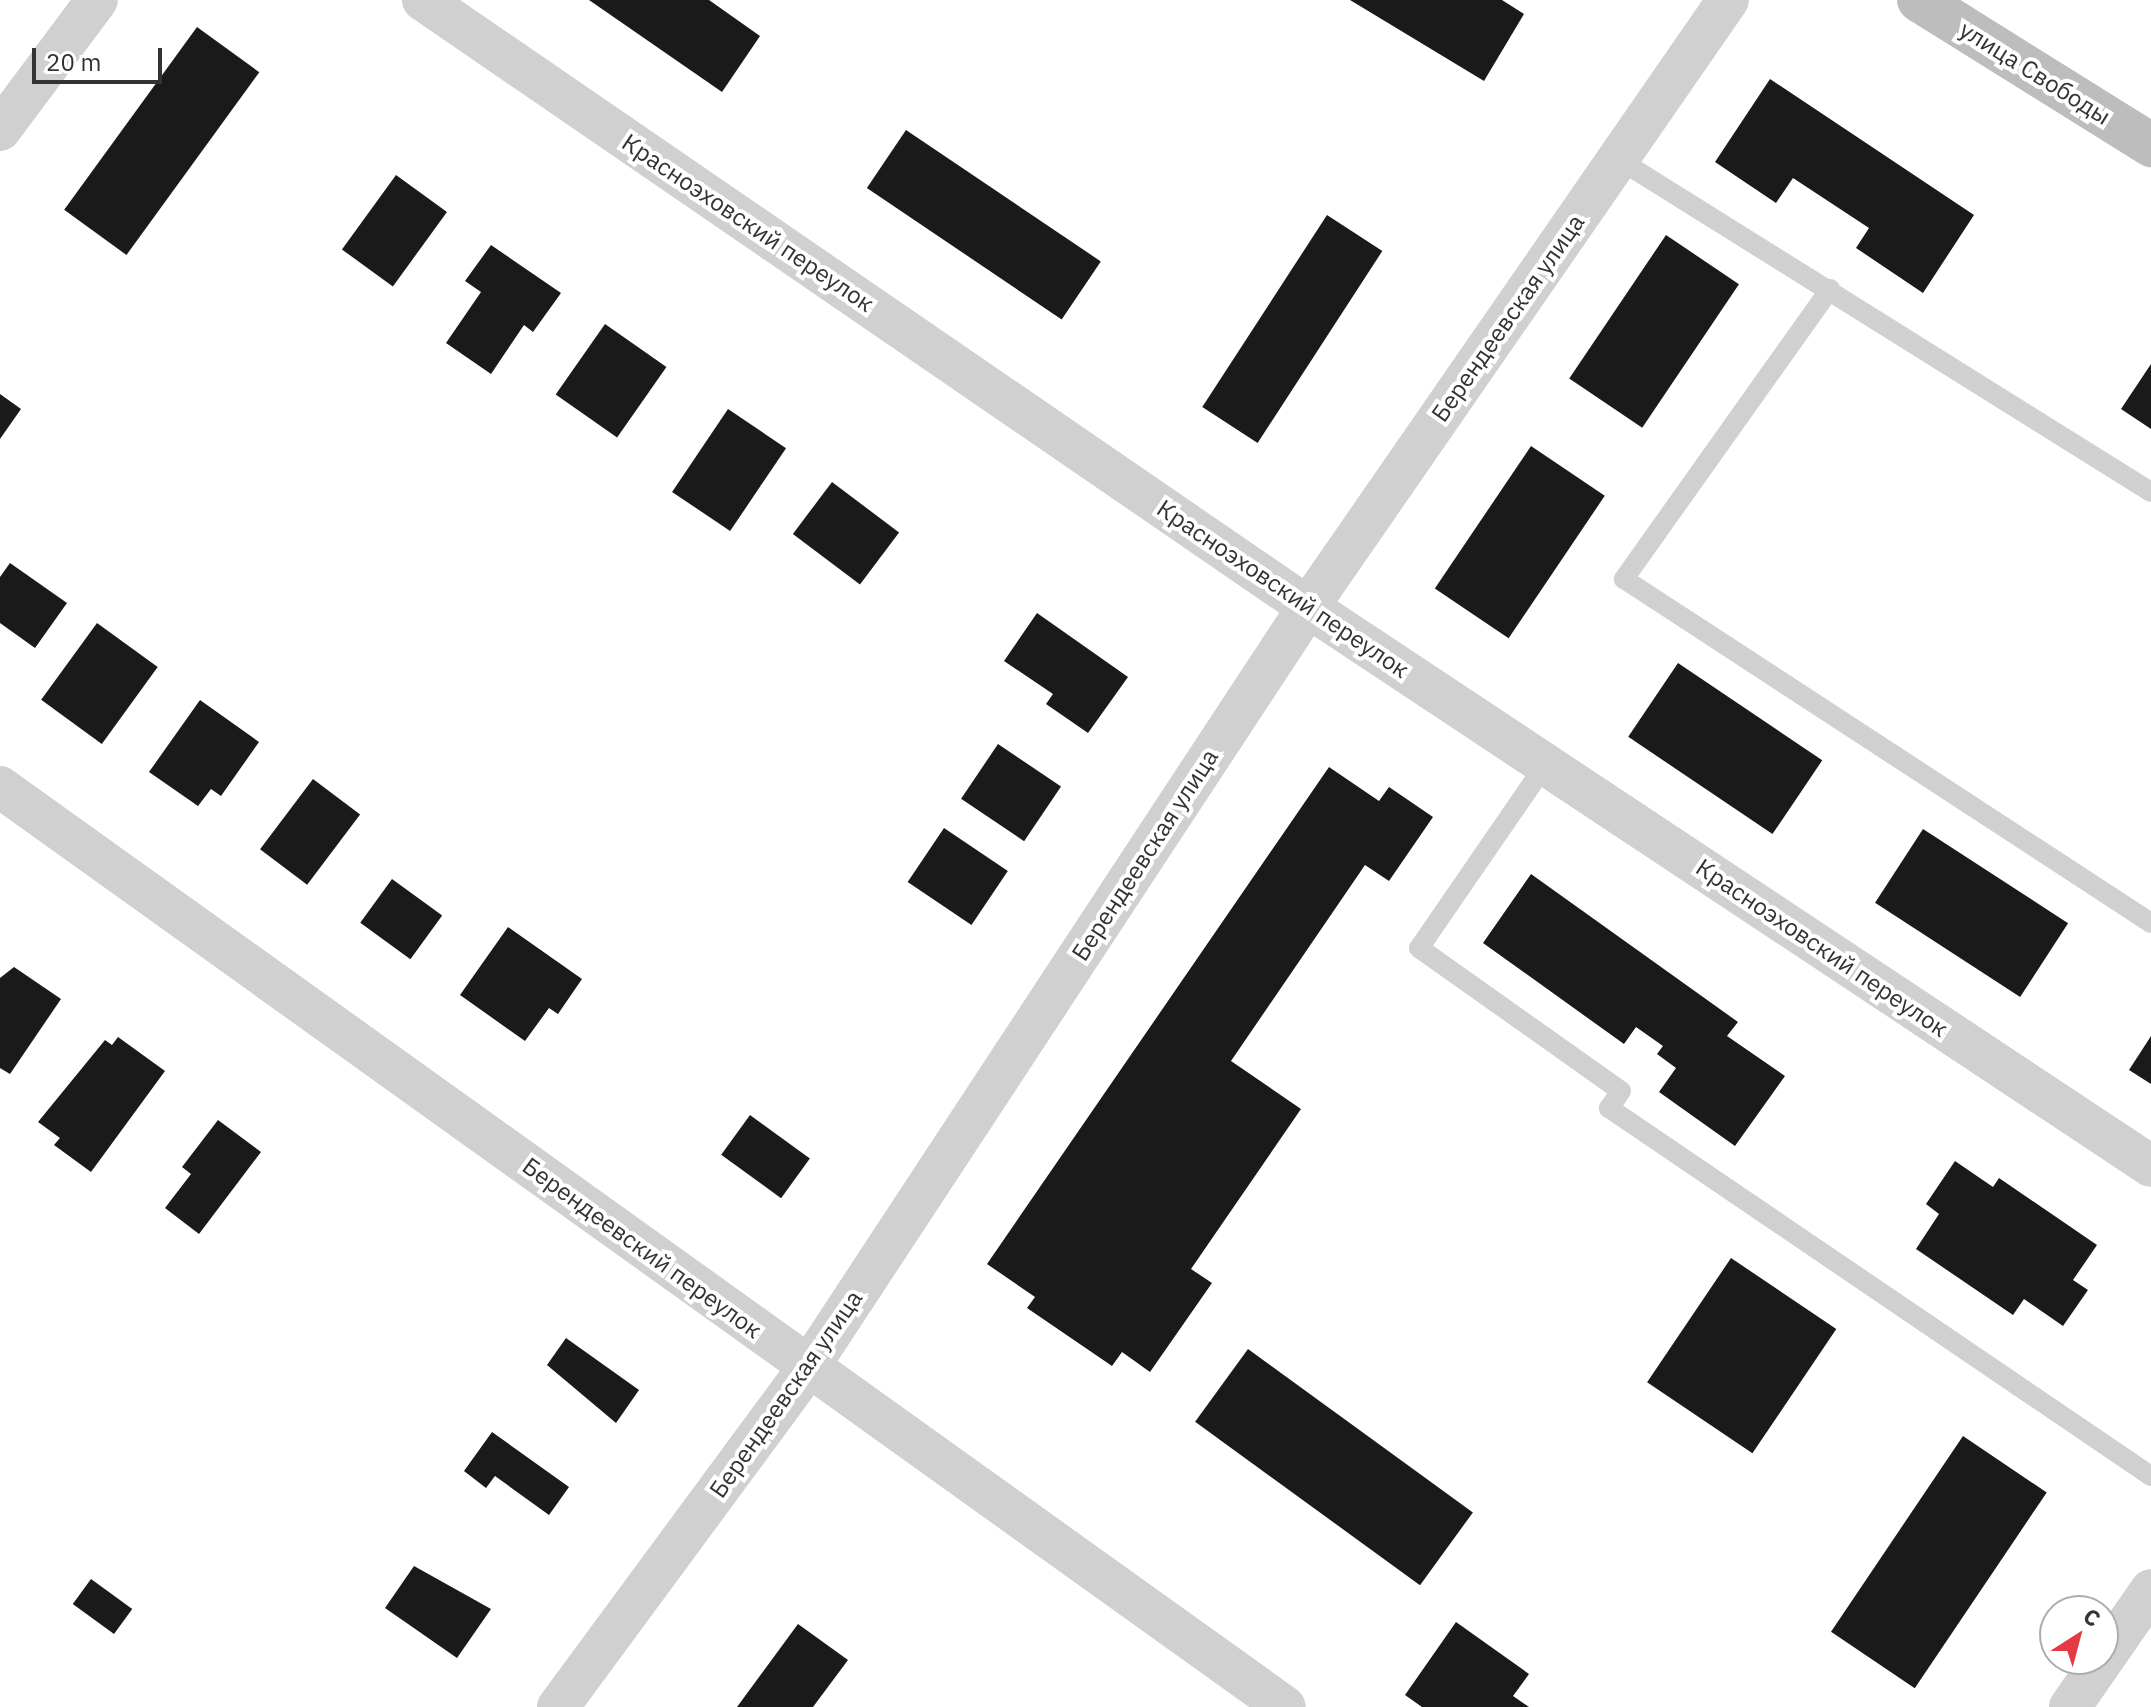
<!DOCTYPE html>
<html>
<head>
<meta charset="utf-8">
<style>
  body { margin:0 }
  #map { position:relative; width:2151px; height:1707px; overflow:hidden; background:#fff; font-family:"IBM Plex Sans",sans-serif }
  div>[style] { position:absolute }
  .building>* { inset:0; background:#1a1a1a; transform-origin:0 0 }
  .lane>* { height:20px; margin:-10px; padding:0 10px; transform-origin:10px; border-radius:10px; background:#d0d0d0 }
  .street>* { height:42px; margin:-21px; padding:0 21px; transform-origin:21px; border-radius:21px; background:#d0d0d0 }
  .secondary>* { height:44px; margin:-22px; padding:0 22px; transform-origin:22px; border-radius:22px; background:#bdbdbd }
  span { translate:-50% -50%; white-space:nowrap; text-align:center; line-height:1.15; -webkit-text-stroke:8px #fff; paint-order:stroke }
  .street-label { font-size:24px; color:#333 }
  .north { position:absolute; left:2039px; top:1595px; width:80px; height:80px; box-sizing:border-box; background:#fff; border:2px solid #adadad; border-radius:50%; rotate:36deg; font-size:22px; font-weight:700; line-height:32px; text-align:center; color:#333 }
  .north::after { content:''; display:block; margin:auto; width:28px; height:36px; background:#e63946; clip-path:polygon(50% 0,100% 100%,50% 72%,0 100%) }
  .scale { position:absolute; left:32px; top:48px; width:130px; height:36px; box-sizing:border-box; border:4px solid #333; border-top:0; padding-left:10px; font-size:24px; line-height:28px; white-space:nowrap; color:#333; -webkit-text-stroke:6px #fff; paint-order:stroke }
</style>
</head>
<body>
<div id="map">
  <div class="building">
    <i style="clip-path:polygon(589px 0,709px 0,760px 36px,722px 92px)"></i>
    <i style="clip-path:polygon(1350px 0,1502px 0,1524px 14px,1484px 81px)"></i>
    <i style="left:197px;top:27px;width:77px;height:226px;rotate:36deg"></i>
    <i style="clip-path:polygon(1770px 79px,1974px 215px,1923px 293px,1856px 248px,1869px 228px,1793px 178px,1776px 203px,1715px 162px)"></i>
    <i style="left:906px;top:130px;width:235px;height:70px;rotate:34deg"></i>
    <i style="left:396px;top:175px;width:63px;height:92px;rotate:36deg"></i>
    <i style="left:1327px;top:215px;width:66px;height:229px;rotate:33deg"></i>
    <i style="left:1666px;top:235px;width:88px;height:173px;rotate:34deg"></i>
    <i style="clip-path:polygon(491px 245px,561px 293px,533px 332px,524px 325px,491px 374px,446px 343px,481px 292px,465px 281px)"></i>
    <i style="left:605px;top:324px;width:75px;height:86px;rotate:35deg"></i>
    <i style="clip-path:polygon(2151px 364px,2151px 429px,2121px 409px)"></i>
    <i style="clip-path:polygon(0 394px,21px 409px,0 439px)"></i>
    <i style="left:728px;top:409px;width:70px;height:100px;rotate:34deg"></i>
    <i style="left:1531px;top:446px;width:89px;height:172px;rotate:34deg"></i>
    <i style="left:832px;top:482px;width:84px;height:65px;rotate:37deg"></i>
    <i style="clip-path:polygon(10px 563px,67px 603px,35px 648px,0 623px,0 577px)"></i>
    <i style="clip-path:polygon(1037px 613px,1128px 677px,1088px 733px,1046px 704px,1053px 694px,1004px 661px)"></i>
    <i style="left:97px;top:623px;width:75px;height:95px;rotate:36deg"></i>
    <i style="left:1678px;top:663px;width:174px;height:89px;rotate:34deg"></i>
    <i style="clip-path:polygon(200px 700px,259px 742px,221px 796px,211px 789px,198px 806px,149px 772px)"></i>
    <i style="left:998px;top:744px;width:76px;height:66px;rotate:34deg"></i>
    <i style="clip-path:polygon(1329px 767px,1379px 801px,1389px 787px,1433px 817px,1389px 881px,1365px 865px,1231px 1061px,1301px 1109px,1191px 1269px,1212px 1283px,1150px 1372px,1122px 1352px,1112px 1366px,1027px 1308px,1035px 1297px,987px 1264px)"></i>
    <i style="left:313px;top:779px;width:59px;height:88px;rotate:37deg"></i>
    <i style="left:944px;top:828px;width:77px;height:65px;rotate:34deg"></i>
    <i style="left:1923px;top:829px;width:173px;height:88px;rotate:33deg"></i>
    <i style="clip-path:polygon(1531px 874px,1738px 1022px,1727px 1036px,1785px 1076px,1735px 1146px,1659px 1092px,1676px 1068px,1657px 1054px,1663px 1046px,1636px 1027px,1624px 1044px,1483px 943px)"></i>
    <i style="left:392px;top:879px;width:62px;height:54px;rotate:36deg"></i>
    <i style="clip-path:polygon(508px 927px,582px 979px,558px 1014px,549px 1008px,525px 1041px,460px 995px)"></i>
    <i style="clip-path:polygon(14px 967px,61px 999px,10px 1074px,0 1068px,0 978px)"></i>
    <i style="clip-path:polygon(2151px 1036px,2151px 1084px,2129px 1070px)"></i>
    <i style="clip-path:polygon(118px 1037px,165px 1071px,91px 1172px,54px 1145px,60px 1138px,38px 1122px,105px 1040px,112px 1045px)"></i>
    <i style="left:750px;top:1115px;width:74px;height:49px;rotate:36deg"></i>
    <i style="clip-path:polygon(218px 1120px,261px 1152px,199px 1234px,165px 1208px,191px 1174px,182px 1167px)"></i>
    <i style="clip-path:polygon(1955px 1161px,1993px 1187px,1999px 1178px,2097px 1245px,2073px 1280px,2088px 1290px,2063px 1326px,2024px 1299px,2013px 1315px,1916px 1249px,1939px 1214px,1926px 1204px)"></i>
    <i style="left:1731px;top:1258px;width:127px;height:150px;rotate:34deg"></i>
    <i style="clip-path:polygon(566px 1338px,639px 1390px,616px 1423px,547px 1365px)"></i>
    <i style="left:1248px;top:1349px;width:278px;height:90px;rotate:36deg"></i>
    <i style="clip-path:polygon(492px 1432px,569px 1487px,549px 1515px,495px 1476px,486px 1488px,464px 1471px)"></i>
    <i style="left:1963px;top:1436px;width:101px;height:236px;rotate:34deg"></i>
    <i style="clip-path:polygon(414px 1566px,491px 1609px,457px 1658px,385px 1608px)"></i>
    <i style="left:91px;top:1579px;width:51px;height:31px;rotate:36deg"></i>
    <i style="clip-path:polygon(1456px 1622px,1529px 1674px,1513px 1696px,1529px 1707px,1422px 1707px,1405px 1695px)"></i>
    <i style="clip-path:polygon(798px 1624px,848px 1660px,813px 1707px,737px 1707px)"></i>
  </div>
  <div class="lane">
    <i style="left:1618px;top:159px;width:628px;rotate:32deg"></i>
    <i style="left:1830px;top:289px;width:356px;rotate:125.4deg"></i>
    <i style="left:1624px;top:579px;width:629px;rotate:33.13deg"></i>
    <i style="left:1545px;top:765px;width:222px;rotate:124.5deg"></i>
    <i style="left:1419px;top:948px;width:247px;rotate:35.3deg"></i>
    <i style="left:1621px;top:1091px;width:21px;rotate:125deg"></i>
    <i style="left:1609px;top:1108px;width:655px;rotate:34.18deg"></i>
  </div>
  <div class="street">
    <i style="left:423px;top:0;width:1073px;rotate:34.45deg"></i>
    <i style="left:1308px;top:607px;width:1011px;rotate:33.55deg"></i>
    <i style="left:0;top:130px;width:162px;rotate:-53.3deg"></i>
    <i style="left:0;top:787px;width:1580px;rotate:35.6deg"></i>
    <i style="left:558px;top:1707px;width:421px;rotate:-53.6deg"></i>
    <i style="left:808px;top:1368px;width:911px;rotate:-56.69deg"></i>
    <i style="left:1308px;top:607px;width:738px;rotate:-55.32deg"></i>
    <i style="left:2070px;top:1707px;width:142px;rotate:-55.3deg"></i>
  </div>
  <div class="secondary">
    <i style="left:1919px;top:0;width:274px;rotate:32deg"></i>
  </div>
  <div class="street-label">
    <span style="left:2035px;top:73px;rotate:32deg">улица Свободы</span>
    <span style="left:748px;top:223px;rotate:34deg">Красноэховский переулок</span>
    <span style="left:1508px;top:318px;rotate:-55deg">Берендеевская улица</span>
    <span style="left:1283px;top:589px;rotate:34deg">Красноэховский переулок</span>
    <span style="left:1145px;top:855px;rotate:-57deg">Берендеевская улица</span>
    <span style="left:1822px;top:948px;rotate:34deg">Красноэховский переулок</span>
    <span style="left:642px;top:1248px;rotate:36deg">Берендеевский переулок</span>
    <span style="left:786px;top:1394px;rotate:-55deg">Берендеевская улица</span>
  </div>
  <div class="north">С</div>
  <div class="scale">20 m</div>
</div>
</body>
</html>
